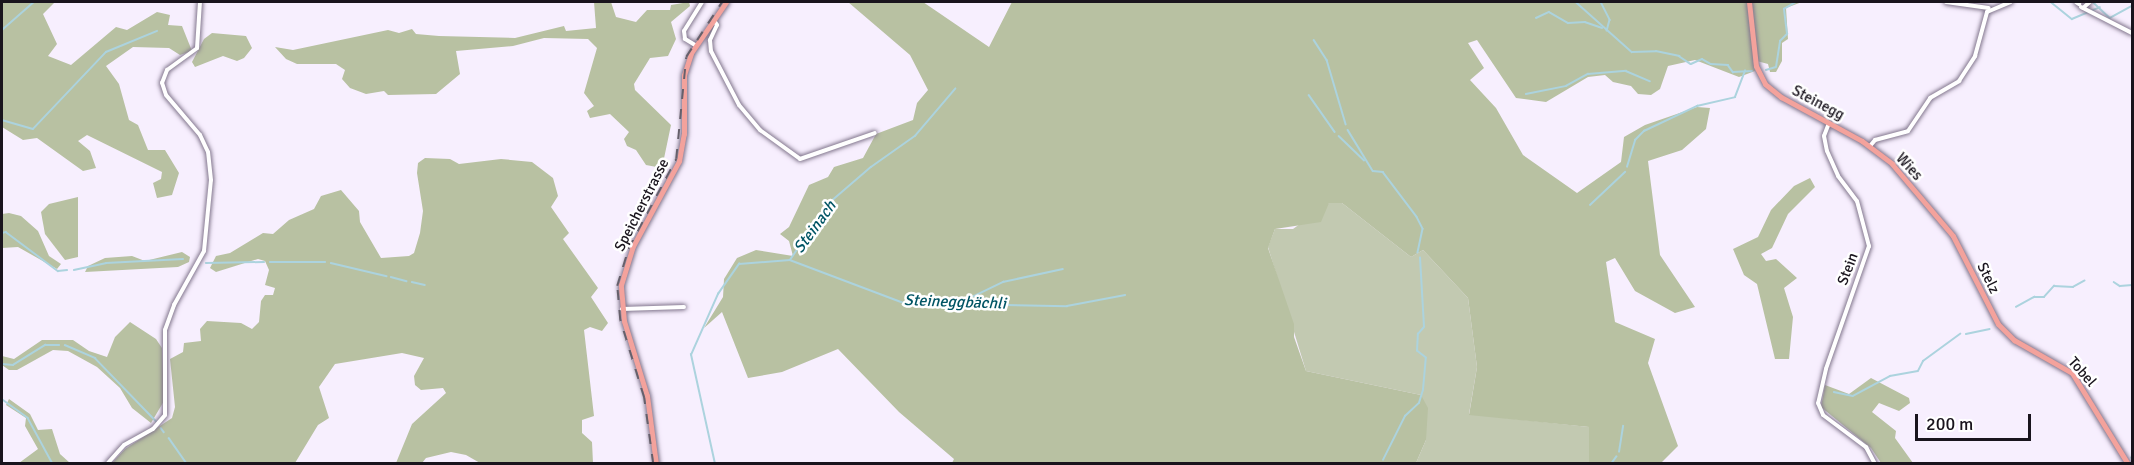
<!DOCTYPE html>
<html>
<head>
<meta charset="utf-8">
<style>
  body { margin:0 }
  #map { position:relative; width:2134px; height:465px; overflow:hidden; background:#f7effe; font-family:Signika,sans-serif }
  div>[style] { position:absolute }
  .green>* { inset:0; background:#c2c9b1 }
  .forest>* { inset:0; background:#b8c1a2 }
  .stream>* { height:1.5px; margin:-0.75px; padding:0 0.75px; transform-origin:0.75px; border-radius:0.75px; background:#acd3de }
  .roads { filter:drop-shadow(0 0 2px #82768d) drop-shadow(0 0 2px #82768d) }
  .minor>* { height:4px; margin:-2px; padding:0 2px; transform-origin:2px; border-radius:2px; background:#fff }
  .major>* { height:5px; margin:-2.5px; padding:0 2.5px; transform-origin:2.5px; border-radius:2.5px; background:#f3a29c }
  .rail>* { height:1.5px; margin-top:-0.75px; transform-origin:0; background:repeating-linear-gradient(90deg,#66606b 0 10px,transparent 0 20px) }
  span { translate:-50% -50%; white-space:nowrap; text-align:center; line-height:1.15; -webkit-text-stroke:5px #fff; paint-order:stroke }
  .street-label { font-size:15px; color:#19141d }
  .water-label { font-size:16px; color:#005464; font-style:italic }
  .frame { position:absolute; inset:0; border:3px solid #19141d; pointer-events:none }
  .scale { position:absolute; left:1915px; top:414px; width:116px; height:27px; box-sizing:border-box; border:3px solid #19141d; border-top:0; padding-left:8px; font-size:18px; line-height:21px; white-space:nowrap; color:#19141d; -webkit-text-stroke:4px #fff; paint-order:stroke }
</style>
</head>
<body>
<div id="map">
  <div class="green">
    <i style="clip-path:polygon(1329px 203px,1342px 203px,1411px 257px,1423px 250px,1468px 298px,1477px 367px,1469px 414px,1589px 427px,1589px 463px,1416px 463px,1426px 440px,1421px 395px,1306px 371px,1268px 247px,1275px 229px,1293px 229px)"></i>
  </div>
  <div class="forest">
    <i style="clip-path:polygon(2px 2px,55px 2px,43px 14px,57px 44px,48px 56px,71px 65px,116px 27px,127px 30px,157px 12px,170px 15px,168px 25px,182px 26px,192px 51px,180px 55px,169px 48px,133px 47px,106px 66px,119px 84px,129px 120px,138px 125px,148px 150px,165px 150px,179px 173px,172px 195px,157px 198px,153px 183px,161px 179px,162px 172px,87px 135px,78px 141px,90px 151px,96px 168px,83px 171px,37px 138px,23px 140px,2px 127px)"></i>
    <i style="clip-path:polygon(594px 2px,611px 2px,616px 17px,636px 22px,647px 10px,670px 10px,671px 5px,689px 2px,690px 6px,671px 22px,676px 39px,668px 56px,650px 58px,634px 84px,635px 90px,671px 125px,662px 168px,646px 165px,636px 150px,627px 146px,624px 139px,629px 132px,610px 114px,590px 118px,587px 111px,594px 106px,584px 93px,597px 48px,588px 39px,544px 38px,513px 46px,456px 51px,460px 74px,436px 94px,388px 95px,384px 91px,366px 94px,350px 88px,342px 79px,345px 70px,336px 64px,297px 64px,286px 59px,275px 47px,293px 50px,388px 30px,399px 33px,412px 29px,416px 34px,439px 36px,515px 38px,564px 26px,566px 31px,596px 28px)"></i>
    <i style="clip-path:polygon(848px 2px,923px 2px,989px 47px,1012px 2px,1802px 2px,1786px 8px,1788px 39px,1782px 43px,1782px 61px,1776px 72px,1770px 72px,1768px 64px,1753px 60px,1755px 71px,1739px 77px,1695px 60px,1668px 66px,1660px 89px,1651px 95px,1638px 94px,1631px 86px,1613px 82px,1605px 75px,1588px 77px,1546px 102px,1516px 98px,1477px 40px,1468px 43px,1484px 68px,1470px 80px,1496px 108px,1523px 155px,1577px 193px,1621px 162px,1624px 137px,1645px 125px,1697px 107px,1710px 108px,1706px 129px,1682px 150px,1648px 161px,1660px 255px,1695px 307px,1675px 313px,1635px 291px,1615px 258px,1606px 262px,1615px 322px,1655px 339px,1648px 363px,1678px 446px,1661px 463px,1589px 463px,1589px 427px,1469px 415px,1477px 367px,1468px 298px,1423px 250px,1411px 257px,1342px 203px,1329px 203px,1321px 222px,1275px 229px,1268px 248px,1294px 324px,1294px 337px,1306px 371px,1421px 395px,1428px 408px,1426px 440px,1416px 463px,952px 463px,954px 459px,899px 412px,838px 349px,782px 372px,748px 378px,722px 312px,704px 328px,723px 297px,724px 279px,737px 258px,756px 250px,793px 256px,789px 241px,780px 234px,789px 227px,809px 185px,828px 177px,834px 167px,863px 158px,876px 134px,913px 120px,917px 103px,928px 90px,910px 55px)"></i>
    <i style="clip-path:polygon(212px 33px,246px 36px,252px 48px,244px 58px,237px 61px,223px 56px,195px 67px,192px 62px,204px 39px)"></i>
    <i style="clip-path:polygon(425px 158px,450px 159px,459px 164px,501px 159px,532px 162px,553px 178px,558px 196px,551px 207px,569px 233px,563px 239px,598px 288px,591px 297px,608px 323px,602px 331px,590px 327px,584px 330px,594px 416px,582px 420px,582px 433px,592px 442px,593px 463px,480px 463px,466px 455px,451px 452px,426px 458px,422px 463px,396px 463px,412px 424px,446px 393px,443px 388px,421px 390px,415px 385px,414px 376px,424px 358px,402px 353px,335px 364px,319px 387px,329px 418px,318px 425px,295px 463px,112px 463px,125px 449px,172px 418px,175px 407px,170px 359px,183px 352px,184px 343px,201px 341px,200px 329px,207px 321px,241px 323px,252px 329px,259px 322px,261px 301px,265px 295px,273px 295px,275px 288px,265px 285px,269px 270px,265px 261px,258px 259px,216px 272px,210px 268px,216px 256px,230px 253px,263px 233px,273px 234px,289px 220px,314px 209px,321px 196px,341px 190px,359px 211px,360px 222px,381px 258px,409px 256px,414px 253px,420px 233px,423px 211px,417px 173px,418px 163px)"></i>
    <i style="clip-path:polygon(1810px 178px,1815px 187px,1788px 214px,1772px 248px,1761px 254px,1766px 261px,1776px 259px,1797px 278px,1784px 288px,1793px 317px,1789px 359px,1775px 359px,1757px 284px,1744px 275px,1733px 249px,1758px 237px,1771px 210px,1794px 186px)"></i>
    <i style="clip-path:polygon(78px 197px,78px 257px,65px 260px,45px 234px,41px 212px,49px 204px)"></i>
    <i style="clip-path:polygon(9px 213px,21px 216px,38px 231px,49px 256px,61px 264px,57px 269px,18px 247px,2px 248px,2px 214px)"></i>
    <i style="clip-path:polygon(182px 252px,190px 257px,189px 262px,178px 267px,85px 272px,88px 266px,105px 258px,132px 256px,145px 261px)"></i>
    <i style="clip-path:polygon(130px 322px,156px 339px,162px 348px,164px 401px,151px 423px,132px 408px,120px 388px,97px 367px,68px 351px,53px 350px,17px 370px,9px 370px,2px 365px,2px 356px,14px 359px,42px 340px,73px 340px,89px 351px,107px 357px,115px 337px)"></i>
    <i style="clip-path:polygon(1871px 378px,1909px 398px,1910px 403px,1899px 411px,1879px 403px,1872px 412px,1896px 431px,1895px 438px,1913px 463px,1881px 463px,1871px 448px,1821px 407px,1825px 385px,1849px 394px)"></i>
    <i style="clip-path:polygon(9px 399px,30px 414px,38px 430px,52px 429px,60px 454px,70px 463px,19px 463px,38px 449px,25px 426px,26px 418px,6px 405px)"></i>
  </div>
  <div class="stream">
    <i style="left:1576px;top:2px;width:75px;rotate:41.8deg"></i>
    <i style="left:1632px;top:52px;width:24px;rotate:-2deg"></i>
    <i style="left:1656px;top:51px;width:24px;rotate:12deg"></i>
    <i style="left:1679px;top:56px;width:14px;rotate:34deg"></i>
    <i style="left:1691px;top:64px;width:12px;rotate:-24deg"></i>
    <i style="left:1702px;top:59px;width:10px;rotate:29deg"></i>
    <i style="left:1711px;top:64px;width:17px;rotate:3deg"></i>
    <i style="left:1728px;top:65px;width:9px;rotate:54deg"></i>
    <i style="left:1733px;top:72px;width:19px;rotate:-3deg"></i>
    <i style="left:1601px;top:2px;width:20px;rotate:63deg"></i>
    <i style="left:1610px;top:20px;width:11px;rotate:105deg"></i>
    <i style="left:2051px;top:2px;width:27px;rotate:39deg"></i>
    <i style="left:2072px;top:19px;width:30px;rotate:-23deg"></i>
    <i style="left:2093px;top:2px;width:23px;rotate:43deg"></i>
    <i style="left:2110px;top:18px;width:25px;rotate:-29deg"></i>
    <i style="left:1536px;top:18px;width:14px;rotate:-25deg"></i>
    <i style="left:1549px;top:12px;width:22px;rotate:30deg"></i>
    <i style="left:1568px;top:23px;width:17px;rotate:-3deg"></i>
    <i style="left:1585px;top:22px;width:18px;rotate:19deg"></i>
    <i style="left:2px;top:30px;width:43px;rotate:-41.2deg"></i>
    <i style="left:1314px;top:40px;width:24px;rotate:57deg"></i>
    <i style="left:1327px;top:60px;width:67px;rotate:73.5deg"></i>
    <i style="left:1766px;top:70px;width:10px;rotate:-17deg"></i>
    <i style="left:1776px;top:67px;width:26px;rotate:-81deg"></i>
    <i style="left:1780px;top:41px;width:10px;rotate:-45deg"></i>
    <i style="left:1787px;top:34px;width:25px;rotate:-97deg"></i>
    <i style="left:1784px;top:9px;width:14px;rotate:-30deg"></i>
    <i style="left:1526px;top:94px;width:41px;rotate:-11.3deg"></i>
    <i style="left:1566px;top:86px;width:25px;rotate:-29deg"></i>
    <i style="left:1588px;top:74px;width:38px;rotate:-5deg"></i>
    <i style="left:1626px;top:71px;width:26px;rotate:23deg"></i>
    <i style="left:1309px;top:95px;width:45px;rotate:54.9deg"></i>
    <i style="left:2px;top:120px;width:32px;rotate:16deg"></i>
    <i style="left:33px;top:129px;width:106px;rotate:-46.5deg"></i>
    <i style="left:106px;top:52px;width:55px;rotate:-22.4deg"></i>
    <i style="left:1348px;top:130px;width:48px;rotate:58.6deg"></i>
    <i style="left:1373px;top:171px;width:10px;rotate:6deg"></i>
    <i style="left:1383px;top:172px;width:56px;rotate:52.9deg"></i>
    <i style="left:1417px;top:217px;width:13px;rotate:63deg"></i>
    <i style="left:1423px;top:229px;width:24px;rotate:102deg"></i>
    <i style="left:1339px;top:136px;width:35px;rotate:44deg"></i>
    <i style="left:1627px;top:167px;width:28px;rotate:-73deg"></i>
    <i style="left:1635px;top:140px;width:13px;rotate:-45deg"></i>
    <i style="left:1644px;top:131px;width:59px;rotate:-25.3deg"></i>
    <i style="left:1697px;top:106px;width:39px;rotate:-13deg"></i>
    <i style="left:1735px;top:97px;width:28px;rotate:-69deg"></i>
    <i style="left:1590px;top:205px;width:48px;rotate:-43.3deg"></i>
    <i style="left:2px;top:233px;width:4px;rotate:-14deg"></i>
    <i style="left:6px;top:232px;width:65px;rotate:36.9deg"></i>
    <i style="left:58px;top:271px;width:9px;rotate:-6deg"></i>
    <i style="left:790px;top:260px;width:122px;rotate:20.7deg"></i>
    <i style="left:904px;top:303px;width:163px;rotate:1.1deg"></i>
    <i style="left:1067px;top:306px;width:59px;rotate:-10.7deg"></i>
    <i style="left:270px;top:262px;width:55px"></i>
    <i style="left:206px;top:263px;width:58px;rotate:-1deg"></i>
    <i style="left:331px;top:263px;width:57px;rotate:13.3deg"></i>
    <i style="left:74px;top:270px;width:33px;rotate:-12deg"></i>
    <i style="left:106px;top:263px;width:77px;rotate:-3deg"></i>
    <i style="left:391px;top:277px;width:16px;rotate:15deg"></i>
    <i style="left:412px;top:282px;width:13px;rotate:13deg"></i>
    <i style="left:2114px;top:282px;width:7px;rotate:34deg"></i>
    <i style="left:2120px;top:286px;width:12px;rotate:-5deg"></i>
    <i style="left:962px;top:302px;width:46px;rotate:-26deg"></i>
    <i style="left:1003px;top:282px;width:61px;rotate:-12.2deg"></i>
    <i style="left:2016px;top:307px;width:21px;rotate:-29deg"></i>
    <i style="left:2034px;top:297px;width:10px"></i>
    <i style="left:2044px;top:297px;width:15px;rotate:-48deg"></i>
    <i style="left:2054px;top:286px;width:19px;rotate:3deg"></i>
    <i style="left:2073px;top:287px;width:13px;rotate:-29deg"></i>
    <i style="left:1966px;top:334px;width:24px;rotate:-12deg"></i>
    <i style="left:65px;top:345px;width:33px;rotate:23deg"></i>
    <i style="left:95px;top:358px;width:89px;rotate:45.9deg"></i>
    <i style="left:2px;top:364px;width:11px;rotate:5deg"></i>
    <i style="left:13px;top:365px;width:38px;rotate:-32deg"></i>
    <i style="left:45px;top:345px;width:14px"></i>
    <i style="left:1834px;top:392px;width:19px;rotate:12deg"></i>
    <i style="left:1853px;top:396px;width:42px;rotate:-28.4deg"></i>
    <i style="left:1890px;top:376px;width:28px;rotate:-10deg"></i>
    <i style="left:1918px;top:371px;width:11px;rotate:-63deg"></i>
    <i style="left:1923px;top:361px;width:46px;rotate:-36.1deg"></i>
    <i style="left:2px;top:399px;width:32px;rotate:36deg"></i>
    <i style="left:28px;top:418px;width:52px;rotate:61.5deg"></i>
    <i style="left:161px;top:428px;width:5px;rotate:53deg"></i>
    <i style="left:169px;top:438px;width:32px;rotate:55deg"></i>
    <i style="left:1619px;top:452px;width:26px;rotate:-81deg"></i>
    <i style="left:2131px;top:458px;width:2px;rotate:-63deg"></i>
    <i style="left:1383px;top:460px;width:49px;rotate:-63.4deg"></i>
    <i style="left:1405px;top:416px;width:19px;rotate:-43deg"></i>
    <i style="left:1419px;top:403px;width:14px;rotate:-73deg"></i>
    <i style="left:1423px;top:390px;width:32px;rotate:-85deg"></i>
    <i style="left:1426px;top:358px;width:11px;rotate:-142deg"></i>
    <i style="left:1417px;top:351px;width:17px;rotate:-87deg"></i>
    <i style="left:1418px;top:334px;width:9px;rotate:-49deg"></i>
    <i style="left:1424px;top:327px;width:69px;rotate:-93.3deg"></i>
    <i style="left:715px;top:464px;width:112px;rotate:-102.4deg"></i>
    <i style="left:691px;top:355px;width:67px;rotate:-66.1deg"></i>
    <i style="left:718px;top:294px;width:37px;rotate:-55deg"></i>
    <i style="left:739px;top:264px;width:51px;rotate:-4.5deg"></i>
    <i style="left:790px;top:260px;width:69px;rotate:-55.6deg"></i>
    <i style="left:829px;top:203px;width:55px;rotate:-40.6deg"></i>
    <i style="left:871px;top:167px;width:54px;rotate:-35.2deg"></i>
    <i style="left:915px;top:136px;width:62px;rotate:-49.6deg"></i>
    <i style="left:1611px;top:464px;width:9px;rotate:-54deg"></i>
  </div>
  <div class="roads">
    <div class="minor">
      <i style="left:1946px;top:2px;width:43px;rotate:7.9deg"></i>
      <i style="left:2076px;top:2px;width:4px;rotate:34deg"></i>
      <i style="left:2081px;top:7px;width:57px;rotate:27deg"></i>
      <i style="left:2083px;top:8px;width:9px;rotate:-41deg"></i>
      <i style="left:714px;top:20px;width:6px;rotate:59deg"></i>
      <i style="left:717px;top:25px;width:17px;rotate:115deg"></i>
      <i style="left:710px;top:40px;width:11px;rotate:85deg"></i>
      <i style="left:711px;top:51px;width:61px;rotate:62.6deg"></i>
      <i style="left:739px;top:105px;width:33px;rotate:50deg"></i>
      <i style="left:760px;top:130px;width:49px;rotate:35.9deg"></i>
      <i style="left:800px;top:159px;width:79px;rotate:-19.1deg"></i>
      <i style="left:695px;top:45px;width:12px;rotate:-149deg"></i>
      <i style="left:685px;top:39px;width:8px;rotate:-97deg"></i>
      <i style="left:684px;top:31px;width:34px;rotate:-58deg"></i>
      <i style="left:1829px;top:123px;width:14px;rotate:111deg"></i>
      <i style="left:1824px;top:136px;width:15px;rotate:79deg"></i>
      <i style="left:1827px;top:151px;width:27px;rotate:66deg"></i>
      <i style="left:1838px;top:176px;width:31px;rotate:53deg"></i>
      <i style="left:1857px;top:201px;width:47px;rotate:75.1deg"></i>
      <i style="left:1869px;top:246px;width:130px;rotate:109.3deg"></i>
      <i style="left:1826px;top:369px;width:35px;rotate:103deg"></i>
      <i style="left:1818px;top:403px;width:13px;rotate:67deg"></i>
      <i style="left:1823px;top:415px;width:54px;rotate:36.7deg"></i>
      <i style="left:1866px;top:447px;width:19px;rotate:62deg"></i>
      <i style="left:1870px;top:146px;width:8px;rotate:-50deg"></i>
      <i style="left:1875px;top:140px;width:34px;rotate:-15deg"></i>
      <i style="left:1908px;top:131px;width:40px;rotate:-56deg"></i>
      <i style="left:1930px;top:98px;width:34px;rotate:-30deg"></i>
      <i style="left:1959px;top:81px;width:30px;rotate:-57deg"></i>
      <i style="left:1975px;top:56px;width:46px;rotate:-74.7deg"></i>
      <i style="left:1987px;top:12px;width:26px;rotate:-23deg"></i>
      <i style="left:622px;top:309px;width:62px;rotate:-1.8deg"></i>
      <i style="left:107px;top:464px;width:25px;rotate:-48deg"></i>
      <i style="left:124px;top:445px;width:33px;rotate:-29deg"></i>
      <i style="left:153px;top:429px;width:18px;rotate:-49deg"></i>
      <i style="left:165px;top:415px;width:85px;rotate:-90deg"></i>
      <i style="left:165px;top:330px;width:27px;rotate:-70deg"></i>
      <i style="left:174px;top:305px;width:62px;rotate:-60.9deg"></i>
      <i style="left:204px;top:251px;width:71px;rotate:-84.4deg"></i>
      <i style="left:211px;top:180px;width:28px;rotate:-96deg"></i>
      <i style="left:208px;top:152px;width:19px;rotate:-115deg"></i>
      <i style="left:200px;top:135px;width:52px;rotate:-130.4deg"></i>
      <i style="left:166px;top:95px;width:13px;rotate:-108deg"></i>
      <i style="left:162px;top:83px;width:14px;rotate:-69deg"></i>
      <i style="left:167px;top:70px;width:37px;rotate:-36deg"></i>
      <i style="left:197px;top:48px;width:46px;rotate:-86.3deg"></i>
    </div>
    <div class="major">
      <i style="left:1749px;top:2px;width:64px;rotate:83.8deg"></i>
      <i style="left:1756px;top:66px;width:20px;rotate:63deg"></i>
      <i style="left:1765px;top:84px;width:21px;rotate:39deg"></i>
      <i style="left:1781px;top:97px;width:92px;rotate:28.5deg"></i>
      <i style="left:1862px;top:141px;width:38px;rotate:37deg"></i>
      <i style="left:1892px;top:164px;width:94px;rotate:49.7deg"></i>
      <i style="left:1953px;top:236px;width:99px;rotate:62.9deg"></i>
      <i style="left:1998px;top:324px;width:23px;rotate:45deg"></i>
      <i style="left:2014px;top:340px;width:67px;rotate:29.6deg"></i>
      <i style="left:2072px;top:373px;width:107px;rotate:58.4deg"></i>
      <i style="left:656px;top:464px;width:69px;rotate:-97.5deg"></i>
      <i style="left:647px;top:396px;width:78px;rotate:-107deg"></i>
      <i style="left:624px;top:321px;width:36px;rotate:-95deg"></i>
      <i style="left:621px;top:285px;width:39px;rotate:-73deg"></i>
      <i style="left:632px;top:248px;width:99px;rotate:-61.6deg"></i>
      <i style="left:679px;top:161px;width:27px;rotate:-80deg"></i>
      <i style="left:684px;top:134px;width:59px;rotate:-90deg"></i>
      <i style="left:684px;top:75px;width:23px;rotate:-72deg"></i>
      <i style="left:691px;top:53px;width:62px;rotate:-55.5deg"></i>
    </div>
  </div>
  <div class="rail">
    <i style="left:653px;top:464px;width:67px;rotate:-97.8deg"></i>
    <i style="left:644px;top:398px;width:82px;rotate:-107.1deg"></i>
    <i style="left:620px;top:320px;width:34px;rotate:-95deg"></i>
    <i style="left:617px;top:286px;width:39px;rotate:-73deg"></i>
    <i style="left:628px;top:249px;width:102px;rotate:-61.9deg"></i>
    <i style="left:676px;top:159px;width:102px;rotate:-84.4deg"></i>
    <i style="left:686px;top:57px;width:66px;rotate:-56.8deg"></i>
  </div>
  <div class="street-label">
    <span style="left:1818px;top:103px;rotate:28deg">Steinegg</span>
    <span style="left:1909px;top:167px;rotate:47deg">Wies</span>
    <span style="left:642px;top:205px;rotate:-63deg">Speicherstrasse</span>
    <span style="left:1848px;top:269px;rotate:-69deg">Stein</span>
    <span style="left:1988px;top:278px;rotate:64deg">Stelz</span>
    <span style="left:2082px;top:372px;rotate:49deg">Tobel</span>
  </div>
  <div class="water-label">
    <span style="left:815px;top:227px;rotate:-54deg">Steinach</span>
    <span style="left:955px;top:302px;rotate:2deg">Steineggbächli</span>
  </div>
  <div class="frame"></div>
  <div class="scale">200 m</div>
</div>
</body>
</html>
